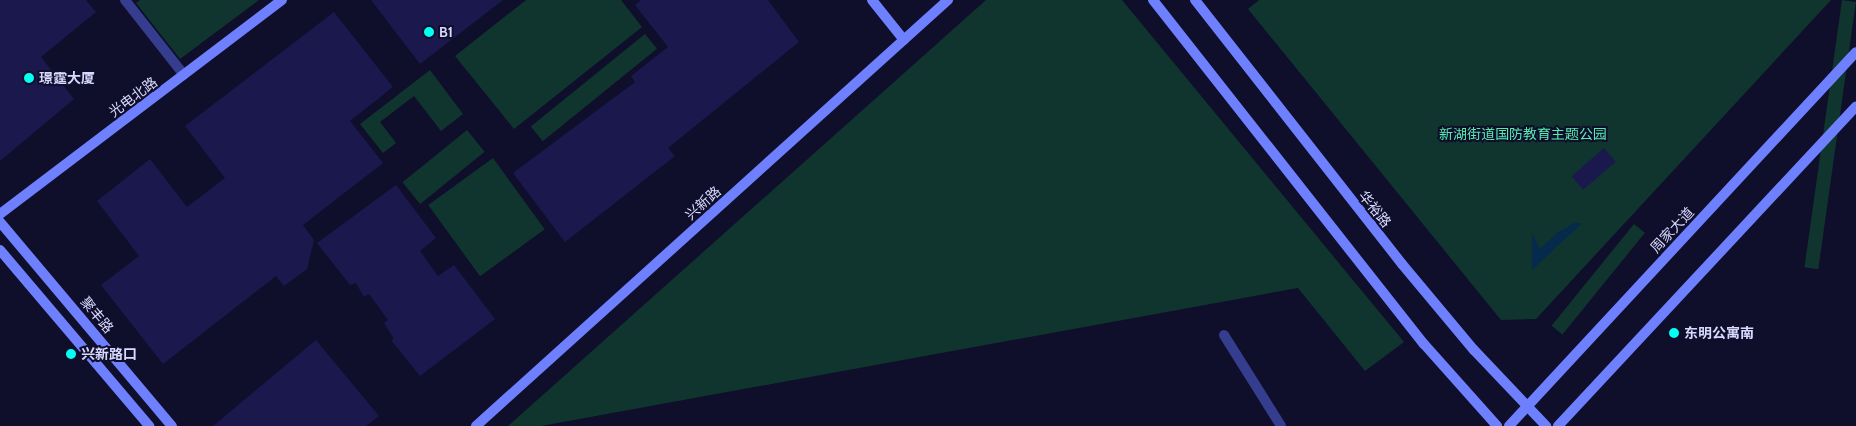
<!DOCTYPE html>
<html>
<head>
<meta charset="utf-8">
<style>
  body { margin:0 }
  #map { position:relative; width:1856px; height:426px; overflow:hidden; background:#0f0e2b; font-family:Cabin,"Noto Sans SC",sans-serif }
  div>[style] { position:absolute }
  .green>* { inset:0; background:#10352f; transform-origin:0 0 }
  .water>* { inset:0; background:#052a4c }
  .building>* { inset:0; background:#1b184e; transform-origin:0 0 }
  .street>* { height:10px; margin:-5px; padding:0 5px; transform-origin:5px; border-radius:5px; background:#353e8e }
  .secondary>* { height:10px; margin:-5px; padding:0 5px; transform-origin:5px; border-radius:5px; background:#6f80ff }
  .dots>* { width:14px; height:14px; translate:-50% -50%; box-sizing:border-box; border:2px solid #0f0e2b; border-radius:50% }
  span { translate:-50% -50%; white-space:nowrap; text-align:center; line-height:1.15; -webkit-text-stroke:4px #0f0e2b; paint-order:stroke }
  .poi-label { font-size:14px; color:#d8d9ff; font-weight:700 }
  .left { translate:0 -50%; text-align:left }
  .street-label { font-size:14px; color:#d8d9ff }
  .park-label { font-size:14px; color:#57ebb0 }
</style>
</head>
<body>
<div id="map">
  <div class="green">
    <i style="clip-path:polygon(140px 0,259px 0,180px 59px,136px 3px)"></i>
    <i style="clip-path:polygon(526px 0,621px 0,642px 27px,514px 129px,455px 56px)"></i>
    <i style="clip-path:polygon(986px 0,1122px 0,1404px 342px,1365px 371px,1298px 288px,541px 426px,508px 426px)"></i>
    <i style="clip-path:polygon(1259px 0,1831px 0,1536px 319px,1501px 320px,1248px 9px)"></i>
    <i style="left:1842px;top:0;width:14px;height:270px;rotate:8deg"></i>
    <i style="left:645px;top:34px;width:19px;height:147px;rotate:51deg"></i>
    <i style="clip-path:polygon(430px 70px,463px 114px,441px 131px,414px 96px,380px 122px,396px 143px,383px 153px,360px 124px)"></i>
    <i style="left:467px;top:130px;width:28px;height:83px;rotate:51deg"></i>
    <i style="left:493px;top:158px;width:88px;height:80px;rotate:54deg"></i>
    <i style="left:1634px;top:224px;width:14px;height:131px;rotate:39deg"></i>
  </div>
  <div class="water">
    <i style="clip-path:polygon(1574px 223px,1582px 223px,1532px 270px,1532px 233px,1540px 249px,1557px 233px)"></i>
  </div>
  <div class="building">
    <i style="clip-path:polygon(0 0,86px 0,96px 12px,41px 57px,74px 99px,0 161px)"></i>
    <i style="clip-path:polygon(371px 0,503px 0,420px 64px)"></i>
    <i style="clip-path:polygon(641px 0,768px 0,799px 42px,668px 148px,675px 156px,565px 242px,513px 173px,635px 82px,631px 76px,668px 47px,635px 5px)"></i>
    <i style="clip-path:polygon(334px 12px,393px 87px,350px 121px,383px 163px,303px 225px,314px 240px,307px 269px,284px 286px,276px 276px,163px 364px,101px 285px,139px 256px,97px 201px,150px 159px,187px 207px,225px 178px,185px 126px)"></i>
    <i style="left:1604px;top:148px;width:18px;height:43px;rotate:49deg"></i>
    <i style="clip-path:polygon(396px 185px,436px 238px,420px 251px,438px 276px,454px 265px,495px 319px,420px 376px,391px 340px,394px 339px,384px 323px,388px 320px,369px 294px,364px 297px,356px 283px,350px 285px,317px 243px)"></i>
    <i style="clip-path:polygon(316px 340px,379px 416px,366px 426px,213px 426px)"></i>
  </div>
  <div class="street">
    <i style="left:125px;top:0;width:95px;rotate:51.8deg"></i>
    <i style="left:1224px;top:335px;width:107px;rotate:57.9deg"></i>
  </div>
  <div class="secondary">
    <i style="left:872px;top:0;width:51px;rotate:51.3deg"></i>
    <i style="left:1153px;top:0;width:438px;rotate:51.8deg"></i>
    <i style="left:1424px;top:344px;width:110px;rotate:48.3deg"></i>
    <i style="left:1195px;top:0;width:335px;rotate:51.9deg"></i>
    <i style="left:1402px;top:264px;width:112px;rotate:50.1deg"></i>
    <i style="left:1474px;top:350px;width:105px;rotate:46.5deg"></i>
    <i style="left:0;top:214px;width:354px;rotate:-37.2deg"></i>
    <i style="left:0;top:222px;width:267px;rotate:49.9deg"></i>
    <i style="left:0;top:250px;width:231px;rotate:49.7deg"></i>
    <i style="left:476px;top:426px;width:636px;rotate:-42.07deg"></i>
    <i style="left:1509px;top:426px;width:510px;rotate:-47.14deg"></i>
    <i style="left:1558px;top:426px;width:437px;rotate:-47deg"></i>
  </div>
  <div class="dots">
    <i style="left:429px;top:32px;background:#04fff3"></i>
    <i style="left:29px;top:78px;background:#04fff3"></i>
    <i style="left:1674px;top:333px;background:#04fff3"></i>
    <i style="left:71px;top:354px;background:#04fff3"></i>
  </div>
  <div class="poi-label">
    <span class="left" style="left:439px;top:32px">B1</span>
    <span class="left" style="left:39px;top:78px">璟霆大厦</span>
    <span class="left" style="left:1684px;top:333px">东明公寓南</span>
    <span class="left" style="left:81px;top:354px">兴新路口</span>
  </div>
  <div class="street-label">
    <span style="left:133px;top:97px;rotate:-37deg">光电北路</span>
    <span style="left:703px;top:203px;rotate:-42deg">兴新路</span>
    <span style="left:1375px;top:209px;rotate:51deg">华裕路</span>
    <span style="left:1672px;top:230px;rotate:-47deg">周家大道</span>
    <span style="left:97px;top:315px;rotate:50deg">聚丰路</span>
  </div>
  <div class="park-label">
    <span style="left:1523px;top:134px">新湖街道国防教育主题公园</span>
  </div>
</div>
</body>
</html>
